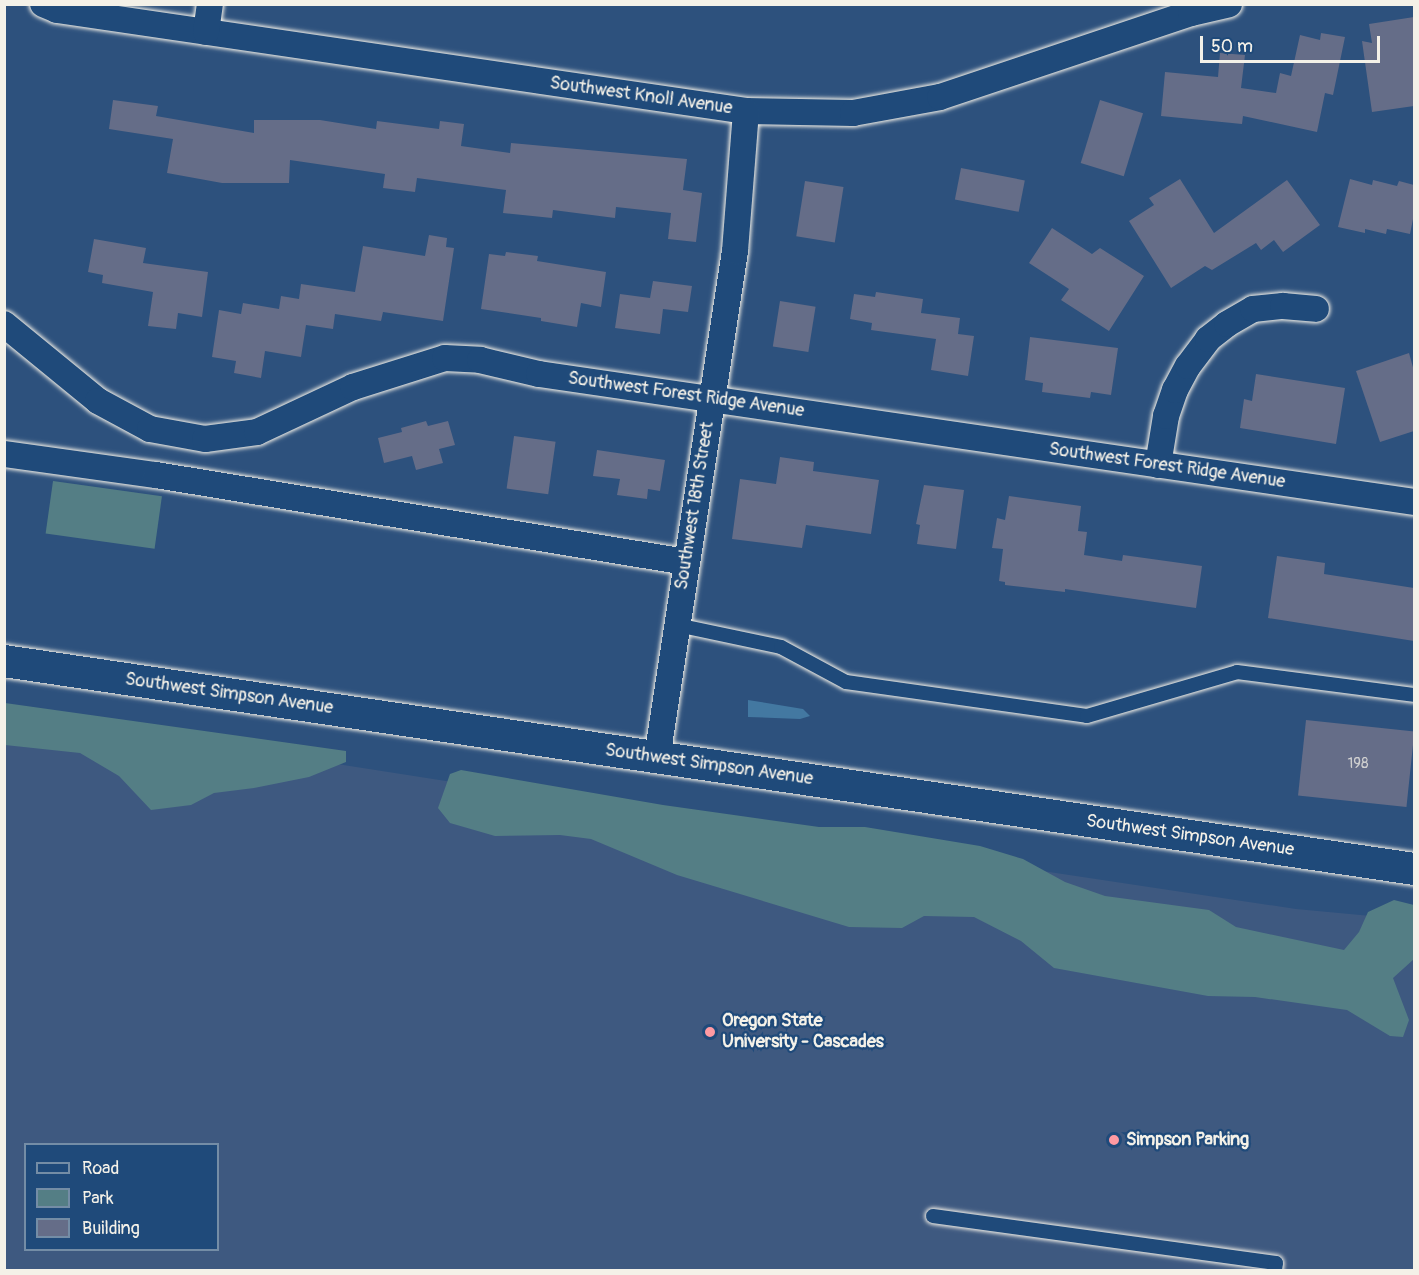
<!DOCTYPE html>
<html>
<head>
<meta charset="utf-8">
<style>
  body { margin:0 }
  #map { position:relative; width:1419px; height:1275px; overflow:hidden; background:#2d517d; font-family:Pangolin,sans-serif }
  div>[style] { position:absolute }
  .built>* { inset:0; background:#3e5980 }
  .green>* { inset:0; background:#547e85; transform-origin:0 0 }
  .water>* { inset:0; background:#4378a1 }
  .building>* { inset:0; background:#656d88; transform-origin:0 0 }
  .roads { filter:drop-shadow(0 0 2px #f4f1e8) drop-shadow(0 0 2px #f4f1e8) }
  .service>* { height:14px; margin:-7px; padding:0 7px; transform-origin:7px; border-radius:7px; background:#1f4a7a }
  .minor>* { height:26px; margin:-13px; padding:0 13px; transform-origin:13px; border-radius:13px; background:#1f4a7a }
  .tertiary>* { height:32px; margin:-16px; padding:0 16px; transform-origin:16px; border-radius:16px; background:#1f4a7a }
  .dots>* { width:16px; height:16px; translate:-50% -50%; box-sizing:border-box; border:3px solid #1f4a7a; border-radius:50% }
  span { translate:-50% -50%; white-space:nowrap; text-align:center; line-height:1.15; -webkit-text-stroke:4.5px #1f4a7a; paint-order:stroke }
  .number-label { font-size:15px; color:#d0d0d0 }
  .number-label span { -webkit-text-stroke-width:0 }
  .street-label { font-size:18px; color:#f4f1e8 }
  .poi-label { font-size:18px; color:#f4f1e8; font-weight:700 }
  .left { translate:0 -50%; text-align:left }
  .frame { position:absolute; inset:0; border:6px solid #f4f1e8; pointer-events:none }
  .legend { position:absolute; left:24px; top:1143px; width:195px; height:108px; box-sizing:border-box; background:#1f4a7a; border:2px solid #748da6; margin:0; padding:8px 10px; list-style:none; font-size:18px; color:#f4f1e8 }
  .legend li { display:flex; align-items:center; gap:12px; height:30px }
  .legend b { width:30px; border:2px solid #748da6 }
  .scale { position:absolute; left:1200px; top:36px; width:180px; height:27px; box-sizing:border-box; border:3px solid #f4f1e8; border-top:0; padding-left:8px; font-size:18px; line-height:21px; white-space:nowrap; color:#f4f1e8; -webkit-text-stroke:4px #1f4a7a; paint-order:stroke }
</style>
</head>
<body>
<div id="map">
  <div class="built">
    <i style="clip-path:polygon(evenodd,4px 712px,574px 801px,1296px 909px,1414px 920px,1414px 1270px,5px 1270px,4px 712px,26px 1144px,218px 1144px,218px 1250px,26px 1250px,26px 1144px)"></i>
  </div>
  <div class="green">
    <i style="left:53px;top:481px;width:110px;height:53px;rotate:8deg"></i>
    <i style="clip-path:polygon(5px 703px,346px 751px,346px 762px,309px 777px,254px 788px,214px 793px,191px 805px,151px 810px,119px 776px,80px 753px,5px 745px)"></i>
    <i style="clip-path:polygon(461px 770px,663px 805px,819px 827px,865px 827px,980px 846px,1023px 859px,1065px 882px,1105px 896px,1209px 910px,1236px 927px,1344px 950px,1359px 932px,1368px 912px,1394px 900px,1414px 905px,1414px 959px,1393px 978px,1409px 1020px,1403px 1037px,1390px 1036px,1347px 1010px,1255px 997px,1208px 996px,1054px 968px,1021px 941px,974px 917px,924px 916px,902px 928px,849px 927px,677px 875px,591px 839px,560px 835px,495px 836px,450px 823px,438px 808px,450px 774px)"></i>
  </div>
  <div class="water">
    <i style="clip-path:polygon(748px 700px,803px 709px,810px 716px,800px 719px,748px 717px)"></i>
  </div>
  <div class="building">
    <i style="clip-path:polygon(1414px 17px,1414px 106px,1372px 112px,1362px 41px,1372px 43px,1369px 24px)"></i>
    <i style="clip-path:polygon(1321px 33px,1345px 37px,1333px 95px,1325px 93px,1317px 132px,1243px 116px,1242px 124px,1161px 116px,1165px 72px,1218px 77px,1220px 53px,1245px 55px,1241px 88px,1276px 93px,1280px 73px,1291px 76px,1300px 35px,1320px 40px)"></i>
    <i style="clip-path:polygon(113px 100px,158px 106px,156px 116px,254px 133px,254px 120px,320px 120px,376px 129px,377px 121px,439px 129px,440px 121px,464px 124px,461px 146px,510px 153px,511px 143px,687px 159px,683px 190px,702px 193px,696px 242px,668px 239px,671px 213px,616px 207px,615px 218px,553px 210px,552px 218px,503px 213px,506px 190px,417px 178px,415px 192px,383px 188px,385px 174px,290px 160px,289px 183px,222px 183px,167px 173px,173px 139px,109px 129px)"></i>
    <i style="left:1100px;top:100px;width:45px;height:66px;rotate:17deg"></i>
    <i style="left:961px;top:168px;width:65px;height:32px;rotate:11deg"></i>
    <i style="clip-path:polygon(1180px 179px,1214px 233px,1287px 180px,1320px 225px,1283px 252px,1274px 240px,1261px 250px,1256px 243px,1212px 270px,1205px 266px,1171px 288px,1129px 221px,1154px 205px,1149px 198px)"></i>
    <i style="clip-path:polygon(1350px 179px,1372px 185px,1373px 180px,1397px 186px,1399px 181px,1414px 185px,1414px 214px,1410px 234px,1387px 229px,1386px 234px,1365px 229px,1365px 233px,1338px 227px)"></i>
    <i style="left:805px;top:181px;width:39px;height:56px;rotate:9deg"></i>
    <i style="clip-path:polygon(1052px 228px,1092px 254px,1100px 248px,1144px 276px,1109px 331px,1061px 300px,1069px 289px,1029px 263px)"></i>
    <i style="clip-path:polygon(429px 235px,447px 238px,446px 247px,454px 248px,443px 321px,383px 312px,381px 321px,335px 314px,333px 329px,306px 325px,301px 357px,265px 351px,261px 378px,234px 373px,236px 361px,212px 357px,219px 310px,241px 314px,243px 303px,279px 309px,281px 296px,299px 299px,301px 284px,355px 292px,363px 246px,425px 256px)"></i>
    <i style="clip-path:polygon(94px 239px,146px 248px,143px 263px,208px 272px,202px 317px,178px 313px,176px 329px,148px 326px,153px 292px,102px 283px,103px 275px,88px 272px)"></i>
    <i style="clip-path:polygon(506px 252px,538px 256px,537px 261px,606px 272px,601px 307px,581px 303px,577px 327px,541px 321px,541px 318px,481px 309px,489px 254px,505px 256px)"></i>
    <i style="clip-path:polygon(653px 281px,692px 286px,688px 312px,663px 309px,660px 334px,615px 328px,620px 294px,650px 298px)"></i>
    <i style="clip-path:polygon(876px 292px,923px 299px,921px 313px,960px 318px,958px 334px,974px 336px,968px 376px,931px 370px,936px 339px,871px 330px,872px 323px,850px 319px,854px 294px,875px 297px)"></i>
    <i style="left:780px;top:301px;width:36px;height:46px;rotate:9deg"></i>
    <i style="clip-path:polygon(1030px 337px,1118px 348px,1111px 395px,1091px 392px,1090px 398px,1042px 392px,1043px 383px,1025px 380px)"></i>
    <i style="clip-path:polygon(1409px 353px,1414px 371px,1414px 431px,1380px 442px,1356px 371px)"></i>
    <i style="clip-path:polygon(1256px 374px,1345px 388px,1336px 444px,1240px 428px,1244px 399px,1252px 401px)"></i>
    <i style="clip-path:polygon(426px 421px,428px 426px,448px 421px,455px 445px,439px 449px,443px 463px,416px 470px,412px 456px,384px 463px,378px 438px,402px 432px,401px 428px)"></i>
    <i style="left:514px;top:436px;width:42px;height:53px;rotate:8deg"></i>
    <i style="clip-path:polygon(597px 450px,665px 460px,660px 491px,648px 489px,647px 499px,617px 495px,620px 479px,593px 476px)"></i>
    <i style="clip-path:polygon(780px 457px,814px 462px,813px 471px,879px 480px,871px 534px,806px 525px,802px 548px,732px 539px,740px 479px,776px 484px)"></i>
    <i style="clip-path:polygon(924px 485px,964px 490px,956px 549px,917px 544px,920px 525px,916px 524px)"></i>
    <i style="clip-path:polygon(1009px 496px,1081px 506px,1078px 531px,1087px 532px,1084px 555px,1122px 561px,1123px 555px,1202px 566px,1196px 608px,1065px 589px,1065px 592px,1005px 585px,1005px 582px,999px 581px,1003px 549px,992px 548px,997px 518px,1005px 520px)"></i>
    <i style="clip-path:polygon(1277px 556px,1325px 563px,1324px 574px,1414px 588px,1414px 641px,1268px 618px)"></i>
    <i style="left:1306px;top:720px;width:109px;height:76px;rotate:6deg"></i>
  </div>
  <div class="roads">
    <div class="service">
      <i style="left:677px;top:625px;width:106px;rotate:11.9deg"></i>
      <i style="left:781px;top:647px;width:74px;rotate:28.3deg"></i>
      <i style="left:846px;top:682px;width:243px;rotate:8deg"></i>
      <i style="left:1087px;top:716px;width:156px;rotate:-16.3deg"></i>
      <i style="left:1237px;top:672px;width:178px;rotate:7.4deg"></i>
      <i style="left:933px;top:1216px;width:346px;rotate:7.8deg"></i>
      <i style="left:1276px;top:1263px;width:7px;rotate:98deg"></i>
    </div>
    <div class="minor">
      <i style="left:43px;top:4px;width:15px;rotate:23deg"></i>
      <i style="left:57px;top:10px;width:696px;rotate:8.34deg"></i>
      <i style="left:746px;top:111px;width:107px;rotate:1.1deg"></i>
      <i style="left:853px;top:113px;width:88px;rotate:-10.4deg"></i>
      <i style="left:940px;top:97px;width:265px;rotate:-18.5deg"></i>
      <i style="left:1191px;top:13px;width:39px;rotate:-13deg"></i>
      <i style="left:206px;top:32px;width:28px;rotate:-82deg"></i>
      <i style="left:4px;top:324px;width:122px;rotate:39.3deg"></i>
      <i style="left:98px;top:401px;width:59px;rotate:28.3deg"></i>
      <i style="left:150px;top:429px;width:56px;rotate:10.3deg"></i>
      <i style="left:205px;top:439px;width:52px;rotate:-7.7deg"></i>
      <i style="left:257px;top:432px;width:106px;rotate:-25.1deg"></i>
      <i style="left:353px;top:387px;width:96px;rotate:-17.5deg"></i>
      <i style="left:445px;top:358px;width:35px;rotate:3deg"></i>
      <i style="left:480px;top:360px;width:61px;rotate:13.3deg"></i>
      <i style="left:539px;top:374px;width:884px;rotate:8.32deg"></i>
      <i style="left:4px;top:454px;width:153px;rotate:7.9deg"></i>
      <i style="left:156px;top:475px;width:537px;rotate:9.32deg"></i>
      <i style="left:1158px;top:465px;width:50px;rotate:-80.7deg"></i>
      <i style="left:1166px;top:416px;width:28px;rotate:-71deg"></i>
      <i style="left:1175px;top:390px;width:27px;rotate:-62deg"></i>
      <i style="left:1188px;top:366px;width:34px;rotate:-53deg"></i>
      <i style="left:1208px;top:339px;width:24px;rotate:-38deg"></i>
      <i style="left:1227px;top:324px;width:30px;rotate:-30deg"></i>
      <i style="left:1253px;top:309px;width:30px;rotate:-6deg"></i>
      <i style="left:1283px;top:306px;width:33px;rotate:5deg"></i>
      <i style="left:657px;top:758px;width:513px;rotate:-81.25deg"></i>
      <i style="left:735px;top:251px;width:140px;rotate:-85.5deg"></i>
    </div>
    <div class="tertiary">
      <i style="left:4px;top:661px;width:1425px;rotate:8.39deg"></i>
    </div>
  </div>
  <div class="dots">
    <i style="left:710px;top:1032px;background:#ff9aa2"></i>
    <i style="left:1114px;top:1140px;background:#ff9aa2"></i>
  </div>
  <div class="number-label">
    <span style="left:1358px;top:764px">198</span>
  </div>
  <div class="street-label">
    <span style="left:641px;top:96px;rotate:8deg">Southwest Knoll Avenue</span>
    <span style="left:686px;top:395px;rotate:8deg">Southwest Forest Ridge Avenue</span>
    <span style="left:1167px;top:466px;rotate:8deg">Southwest Forest Ridge Avenue</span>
    <span style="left:695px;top:506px;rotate:-81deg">Southwest 18th Street</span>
    <span style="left:229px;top:694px;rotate:8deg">Southwest Simpson Avenue</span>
    <span style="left:709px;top:765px;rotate:8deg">Southwest Simpson Avenue</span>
    <span style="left:1190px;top:836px;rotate:8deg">Southwest Simpson Avenue</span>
  </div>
  <div class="poi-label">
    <span class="left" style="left:722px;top:1032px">Oregon State<br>University - Cascades</span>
    <span class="left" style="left:1126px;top:1140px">Simpson Parking</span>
  </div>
  <div class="frame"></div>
  <ul class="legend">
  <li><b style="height:8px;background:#1f4a7a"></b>Road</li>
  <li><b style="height:16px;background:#547e85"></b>Park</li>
  <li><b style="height:16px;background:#656d88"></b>Building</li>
  </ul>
  <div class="scale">50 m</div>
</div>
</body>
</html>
